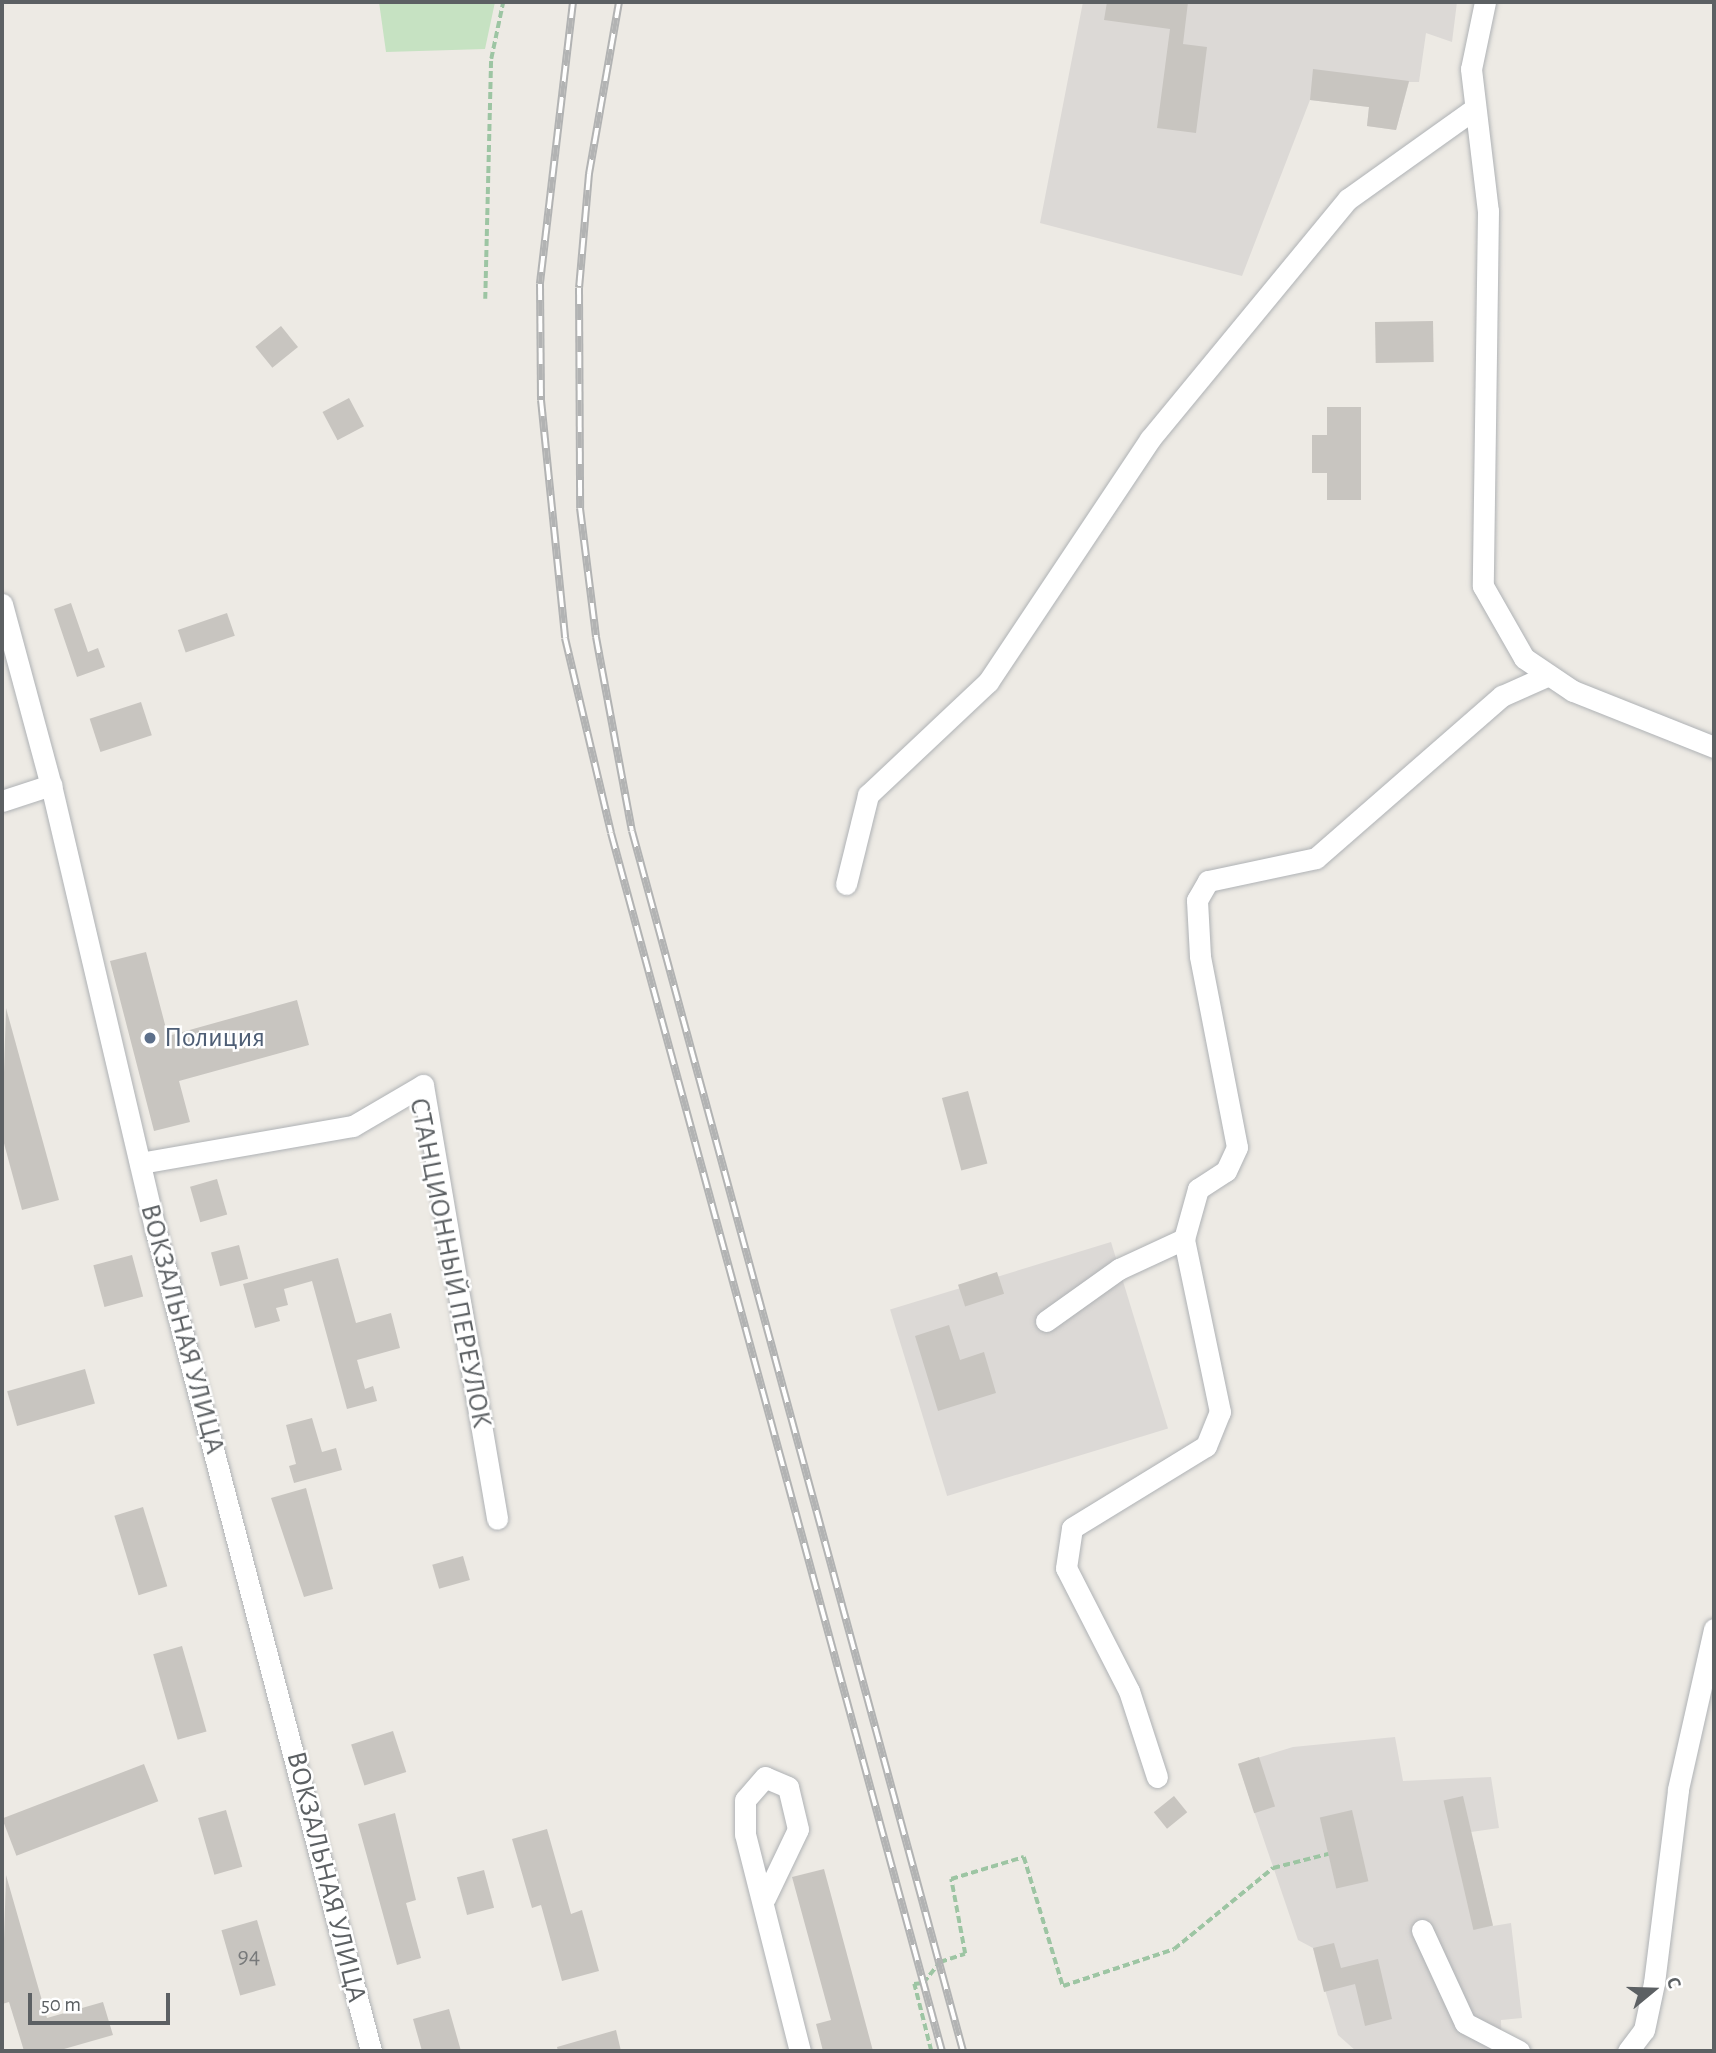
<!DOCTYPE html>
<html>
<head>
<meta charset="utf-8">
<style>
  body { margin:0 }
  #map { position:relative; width:1716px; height:2053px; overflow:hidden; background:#edeae4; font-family:"Alegreya Sans",sans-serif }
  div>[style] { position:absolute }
  .industrial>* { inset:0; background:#dcd9d6; transform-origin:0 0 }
  .green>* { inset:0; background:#c6e2c2 }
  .building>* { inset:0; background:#c8c5c0; transform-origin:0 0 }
  .path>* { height:3.5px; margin-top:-1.75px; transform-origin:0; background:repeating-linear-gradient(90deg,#9dc5a3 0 7px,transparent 0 10.5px) }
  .roads { filter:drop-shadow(0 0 2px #afb2b5) drop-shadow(0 0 2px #afb2b5) }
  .minor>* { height:21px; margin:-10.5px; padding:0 10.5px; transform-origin:10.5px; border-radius:10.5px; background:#fff }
  .rail>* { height:8px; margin-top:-4px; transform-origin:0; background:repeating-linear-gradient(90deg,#fff 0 16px,#b2b3b3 0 32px); box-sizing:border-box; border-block:2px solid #b2b3b3 }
  .dots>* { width:19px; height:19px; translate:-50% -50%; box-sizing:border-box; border:4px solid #fff; border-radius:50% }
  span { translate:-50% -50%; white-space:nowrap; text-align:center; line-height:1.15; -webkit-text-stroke:5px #fff; paint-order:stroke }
  .number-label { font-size:24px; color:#77797a }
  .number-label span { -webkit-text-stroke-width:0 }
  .service-label { font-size:28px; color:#4e5e75 }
  .left { translate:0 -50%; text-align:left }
  .street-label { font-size:28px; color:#5c6063 }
  .frame { position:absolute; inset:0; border:4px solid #5c6063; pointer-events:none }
  .north { position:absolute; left:1618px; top:1955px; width:70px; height:70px; -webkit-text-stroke:5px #fff; paint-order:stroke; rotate:71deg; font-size:19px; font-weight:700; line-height:28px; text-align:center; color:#5c6063 }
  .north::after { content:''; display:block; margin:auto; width:24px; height:32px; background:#5c6063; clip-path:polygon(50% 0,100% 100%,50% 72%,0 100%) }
  .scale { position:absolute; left:28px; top:1993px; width:142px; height:32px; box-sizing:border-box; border:4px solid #5c6063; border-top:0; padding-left:9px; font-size:21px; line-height:24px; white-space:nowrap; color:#5c6063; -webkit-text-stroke:5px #fff; paint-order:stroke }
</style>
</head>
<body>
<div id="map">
  <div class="industrial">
    <i style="clip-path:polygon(1083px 2px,1457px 2px,1452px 42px,1426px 33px,1419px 82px,1409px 82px,1396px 130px,1367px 126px,1369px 107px,1310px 100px,1242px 276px,1040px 223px)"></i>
    <i style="left:1111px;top:1242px;width:195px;height:231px;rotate:73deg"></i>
    <i style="clip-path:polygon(1395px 1737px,1403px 1781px,1491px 1777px,1499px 1828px,1471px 1832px,1493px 1926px,1511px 1923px,1522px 2018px,1501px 2020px,1502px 2051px,1356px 2051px,1338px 2035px,1313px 1948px,1298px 1940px,1238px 1764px,1293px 1747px)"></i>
  </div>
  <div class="green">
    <i style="clip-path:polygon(379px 2px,495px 2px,485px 49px,386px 52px)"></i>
  </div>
  <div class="building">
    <i style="clip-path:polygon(1107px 2px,1188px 2px,1183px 44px,1207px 47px,1196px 133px,1157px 128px,1170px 29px,1104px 20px)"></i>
    <i style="clip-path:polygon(1313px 69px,1409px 81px,1396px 130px,1367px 126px,1369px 107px,1310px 100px)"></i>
    <i style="left:1433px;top:321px;width:41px;height:58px;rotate:89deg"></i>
    <i style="left:281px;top:326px;width:27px;height:33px;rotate:51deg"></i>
    <i style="left:349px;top:398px;width:32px;height:30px;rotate:62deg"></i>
    <i style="clip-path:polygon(1327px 407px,1361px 407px,1361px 500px,1327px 500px,1327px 473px,1312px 473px,1312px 435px,1327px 435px)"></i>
    <i style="clip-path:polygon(71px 603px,88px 652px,98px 648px,105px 667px,77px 677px,54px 609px)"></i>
    <i style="left:227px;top:613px;width:24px;height:52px;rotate:71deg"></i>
    <i style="left:141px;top:702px;width:35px;height:54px;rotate:72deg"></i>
    <i style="clip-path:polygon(146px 952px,168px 1036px,297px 1000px,309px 1045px,179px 1081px,190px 1122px,154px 1131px,110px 961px)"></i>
    <i style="clip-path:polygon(6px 1008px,59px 1200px,22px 1210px,2px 1136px)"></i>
    <i style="left:968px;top:1091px;width:75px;height:27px;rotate:75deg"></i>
    <i style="left:217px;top:1179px;width:37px;height:28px;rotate:74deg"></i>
    <i style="left:239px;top:1245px;width:35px;height:29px;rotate:75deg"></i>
    <i style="left:132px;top:1255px;width:43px;height:40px;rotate:75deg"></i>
    <i style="clip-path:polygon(338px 1258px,356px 1323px,391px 1313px,400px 1348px,357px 1360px,365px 1389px,373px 1386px,377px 1401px,347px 1409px,312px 1281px,284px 1289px,288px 1305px,276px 1308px,280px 1321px,255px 1328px,243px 1284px)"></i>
    <i style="left:997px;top:1272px;width:23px;height:41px;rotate:72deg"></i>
    <i style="clip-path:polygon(949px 1325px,960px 1360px,984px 1352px,996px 1393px,938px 1411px,915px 1336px)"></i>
    <i style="left:85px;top:1369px;width:36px;height:81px;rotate:74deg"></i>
    <i style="clip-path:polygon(312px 1418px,322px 1452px,336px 1448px,342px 1470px,294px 1483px,289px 1466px,296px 1464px,286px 1425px)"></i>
    <i style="clip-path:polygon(306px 1488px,333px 1589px,304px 1597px,271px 1498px)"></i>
    <i style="left:143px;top:1507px;width:83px;height:30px;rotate:73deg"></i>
    <i style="left:463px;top:1556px;width:25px;height:32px;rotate:74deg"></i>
    <i style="left:182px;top:1646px;width:89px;height:30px;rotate:74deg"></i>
    <i style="left:393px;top:1731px;width:43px;height:44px;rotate:72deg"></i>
    <i style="left:1259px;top:1757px;width:52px;height:22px;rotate:72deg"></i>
    <i style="left:144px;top:1764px;width:40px;height:152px;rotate:69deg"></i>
    <i style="left:1174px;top:1796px;width:21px;height:26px;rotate:51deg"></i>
    <i style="left:1463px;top:1796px;width:133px;height:20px;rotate:77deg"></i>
    <i style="left:226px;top:1810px;width:59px;height:29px;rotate:74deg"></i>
    <i style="left:1352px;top:1810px;width:73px;height:33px;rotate:77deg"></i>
    <i style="clip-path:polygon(395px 1813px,416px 1900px,406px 1903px,421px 1958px,397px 1965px,358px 1824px)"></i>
    <i style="clip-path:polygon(547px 1829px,571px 1914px,582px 1910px,599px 1971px,562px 1981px,541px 1905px,532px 1908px,512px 1839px)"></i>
    <i style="clip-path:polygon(824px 1869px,873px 2051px,823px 2051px,816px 2024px,831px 2020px,792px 1877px)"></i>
    <i style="left:484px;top:1870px;width:39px;height:28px;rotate:75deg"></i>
    <i style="clip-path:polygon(6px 1875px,47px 2018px,103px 2002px,113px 2035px,57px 2051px,24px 2051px,9px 2002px,2px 2004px)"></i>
    <i style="left:257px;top:1920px;width:68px;height:37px;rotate:74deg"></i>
    <i style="clip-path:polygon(1334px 1943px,1341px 1968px,1378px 1959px,1392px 2019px,1365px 2026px,1355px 1984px,1324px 1992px,1313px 1948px)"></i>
    <i style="clip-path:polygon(449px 2009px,461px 2051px,422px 2051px,413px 2019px)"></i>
    <i style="clip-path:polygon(616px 2030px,621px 2051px,558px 2051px,557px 2047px)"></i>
  </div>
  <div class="path">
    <i style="left:485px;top:299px;width:240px;rotate:-88.6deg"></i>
    <i style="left:491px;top:59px;width:58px;rotate:-78.1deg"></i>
    <i style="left:931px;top:2051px;width:69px;rotate:-104.2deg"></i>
    <i style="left:914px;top:1984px;width:9px;rotate:-6deg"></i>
    <i style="left:923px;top:1983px;width:27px;rotate:-51deg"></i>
    <i style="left:940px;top:1962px;width:26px;rotate:-18deg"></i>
    <i style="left:965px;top:1954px;width:76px;rotate:-100.6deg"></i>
    <i style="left:951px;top:1879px;width:76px;rotate:-16.8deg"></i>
    <i style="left:1024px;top:1857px;width:135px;rotate:73.2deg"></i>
    <i style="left:1063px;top:1986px;width:117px;rotate:-18.4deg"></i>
    <i style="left:1174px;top:1949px;width:128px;rotate:-39.3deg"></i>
    <i style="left:1273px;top:1868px;width:57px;rotate:-14.3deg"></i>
  </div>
  <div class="roads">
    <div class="minor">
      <i style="left:1485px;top:2px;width:68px;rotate:101.8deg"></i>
      <i style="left:1471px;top:69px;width:143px;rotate:83.2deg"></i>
      <i style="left:1488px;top:211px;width:375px;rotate:90.8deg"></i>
      <i style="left:1483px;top:586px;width:83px;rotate:60.3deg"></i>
      <i style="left:1524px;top:658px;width:59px;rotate:34deg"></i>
      <i style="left:1573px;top:691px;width:152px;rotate:21.7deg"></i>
      <i style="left:2px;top:604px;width:188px;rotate:74.9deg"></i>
      <i style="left:51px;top:785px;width:459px;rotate:76.8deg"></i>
      <i style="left:156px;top:1232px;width:847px;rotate:75.29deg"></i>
      <i style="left:2px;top:801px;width:52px;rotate:-18.1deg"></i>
      <i style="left:846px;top:884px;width:92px;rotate:-76.1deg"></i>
      <i style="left:868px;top:795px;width:165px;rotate:-43.3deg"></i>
      <i style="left:988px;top:682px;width:292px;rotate:-56.3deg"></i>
      <i style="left:1150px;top:439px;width:311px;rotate:-50.5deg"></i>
      <i style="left:1348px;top:199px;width:155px;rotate:-35.5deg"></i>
      <i style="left:140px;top:1163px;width:216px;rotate:-9.9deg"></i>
      <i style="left:353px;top:1126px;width:81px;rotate:-30.4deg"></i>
      <i style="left:423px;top:1085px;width:440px;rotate:80.3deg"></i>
      <i style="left:1046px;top:1321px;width:90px;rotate:-35.5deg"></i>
      <i style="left:1119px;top:1269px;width:72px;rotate:-24.8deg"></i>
      <i style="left:1157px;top:1777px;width:90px;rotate:-108deg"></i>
      <i style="left:1129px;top:1691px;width:138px;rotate:-117.1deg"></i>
      <i style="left:1066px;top:1568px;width:40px;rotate:-81.5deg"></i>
      <i style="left:1072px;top:1528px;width:157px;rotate:-31.5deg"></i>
      <i style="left:1206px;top:1446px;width:37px;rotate:-68deg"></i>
      <i style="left:1220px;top:1412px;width:177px;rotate:-101.8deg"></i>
      <i style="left:1184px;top:1239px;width:52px;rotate:-74.4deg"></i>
      <i style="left:1198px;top:1189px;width:33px;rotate:-33deg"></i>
      <i style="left:1226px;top:1171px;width:26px;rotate:-65deg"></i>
      <i style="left:1237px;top:1147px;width:195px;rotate:-101deg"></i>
      <i style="left:1200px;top:956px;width:56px;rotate:-93.1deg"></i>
      <i style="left:1197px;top:900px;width:22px;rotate:-60deg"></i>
      <i style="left:1208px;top:881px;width:110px;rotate:-12deg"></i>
      <i style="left:1316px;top:858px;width:247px;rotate:-41.1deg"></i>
      <i style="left:1502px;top:696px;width:51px;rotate:-24.1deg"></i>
      <i style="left:765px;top:1898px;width:76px;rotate:-64.4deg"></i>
      <i style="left:798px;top:1829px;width:43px;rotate:-103.4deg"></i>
      <i style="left:788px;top:1787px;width:25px;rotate:-157deg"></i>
      <i style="left:765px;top:1777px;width:30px;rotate:131deg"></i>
      <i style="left:745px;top:1800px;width:34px;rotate:90deg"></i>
      <i style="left:745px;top:1834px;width:224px;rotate:75.8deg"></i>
      <i style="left:1422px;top:1930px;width:102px;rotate:65.2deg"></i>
      <i style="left:1465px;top:2023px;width:61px;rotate:27.4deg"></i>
      <i style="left:1628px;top:2051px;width:26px;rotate:-53deg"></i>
      <i style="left:1644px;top:2030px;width:48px;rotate:-78deg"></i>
      <i style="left:1654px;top:1983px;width:195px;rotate:-82.9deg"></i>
      <i style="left:1678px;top:1789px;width:164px;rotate:-77.3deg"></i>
    </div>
  </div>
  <div class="rail">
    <i style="left:573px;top:2px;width:284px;rotate:96.7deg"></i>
    <i style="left:540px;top:284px;width:116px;rotate:89.5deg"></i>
    <i style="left:541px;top:400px;width:239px;rotate:84.2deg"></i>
    <i style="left:565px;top:638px;width:200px;rotate:76.7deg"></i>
    <i style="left:611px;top:833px;width:1262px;rotate:74.8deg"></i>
    <i style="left:619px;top:2px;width:175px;rotate:99.9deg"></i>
    <i style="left:589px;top:174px;width:114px;rotate:95deg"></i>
    <i style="left:579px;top:288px;width:220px;rotate:89.7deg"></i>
    <i style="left:580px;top:508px;width:130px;rotate:82.9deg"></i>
    <i style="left:596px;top:637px;width:197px;rotate:79.5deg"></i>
    <i style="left:632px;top:831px;width:1264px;rotate:74.82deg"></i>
  </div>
  <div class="dots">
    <i style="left:150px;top:1038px;background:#5c6f8a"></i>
  </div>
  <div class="number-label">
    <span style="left:249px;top:1957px">94</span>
  </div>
  <div class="service-label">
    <span class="left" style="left:164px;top:1038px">Полиция</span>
  </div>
  <div class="street-label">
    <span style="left:450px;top:1263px;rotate:79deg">СТАНЦИОННЫЙ ПЕРЕУЛОК</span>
    <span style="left:182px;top:1329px;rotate:75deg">ВОКЗАЛЬНАЯ УЛИЦА</span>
    <span style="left:326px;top:1877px;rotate:76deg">ВОКЗАЛЬНАЯ УЛИЦА</span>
  </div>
  <div class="frame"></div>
  <div class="north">С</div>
  <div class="scale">50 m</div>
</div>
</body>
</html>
